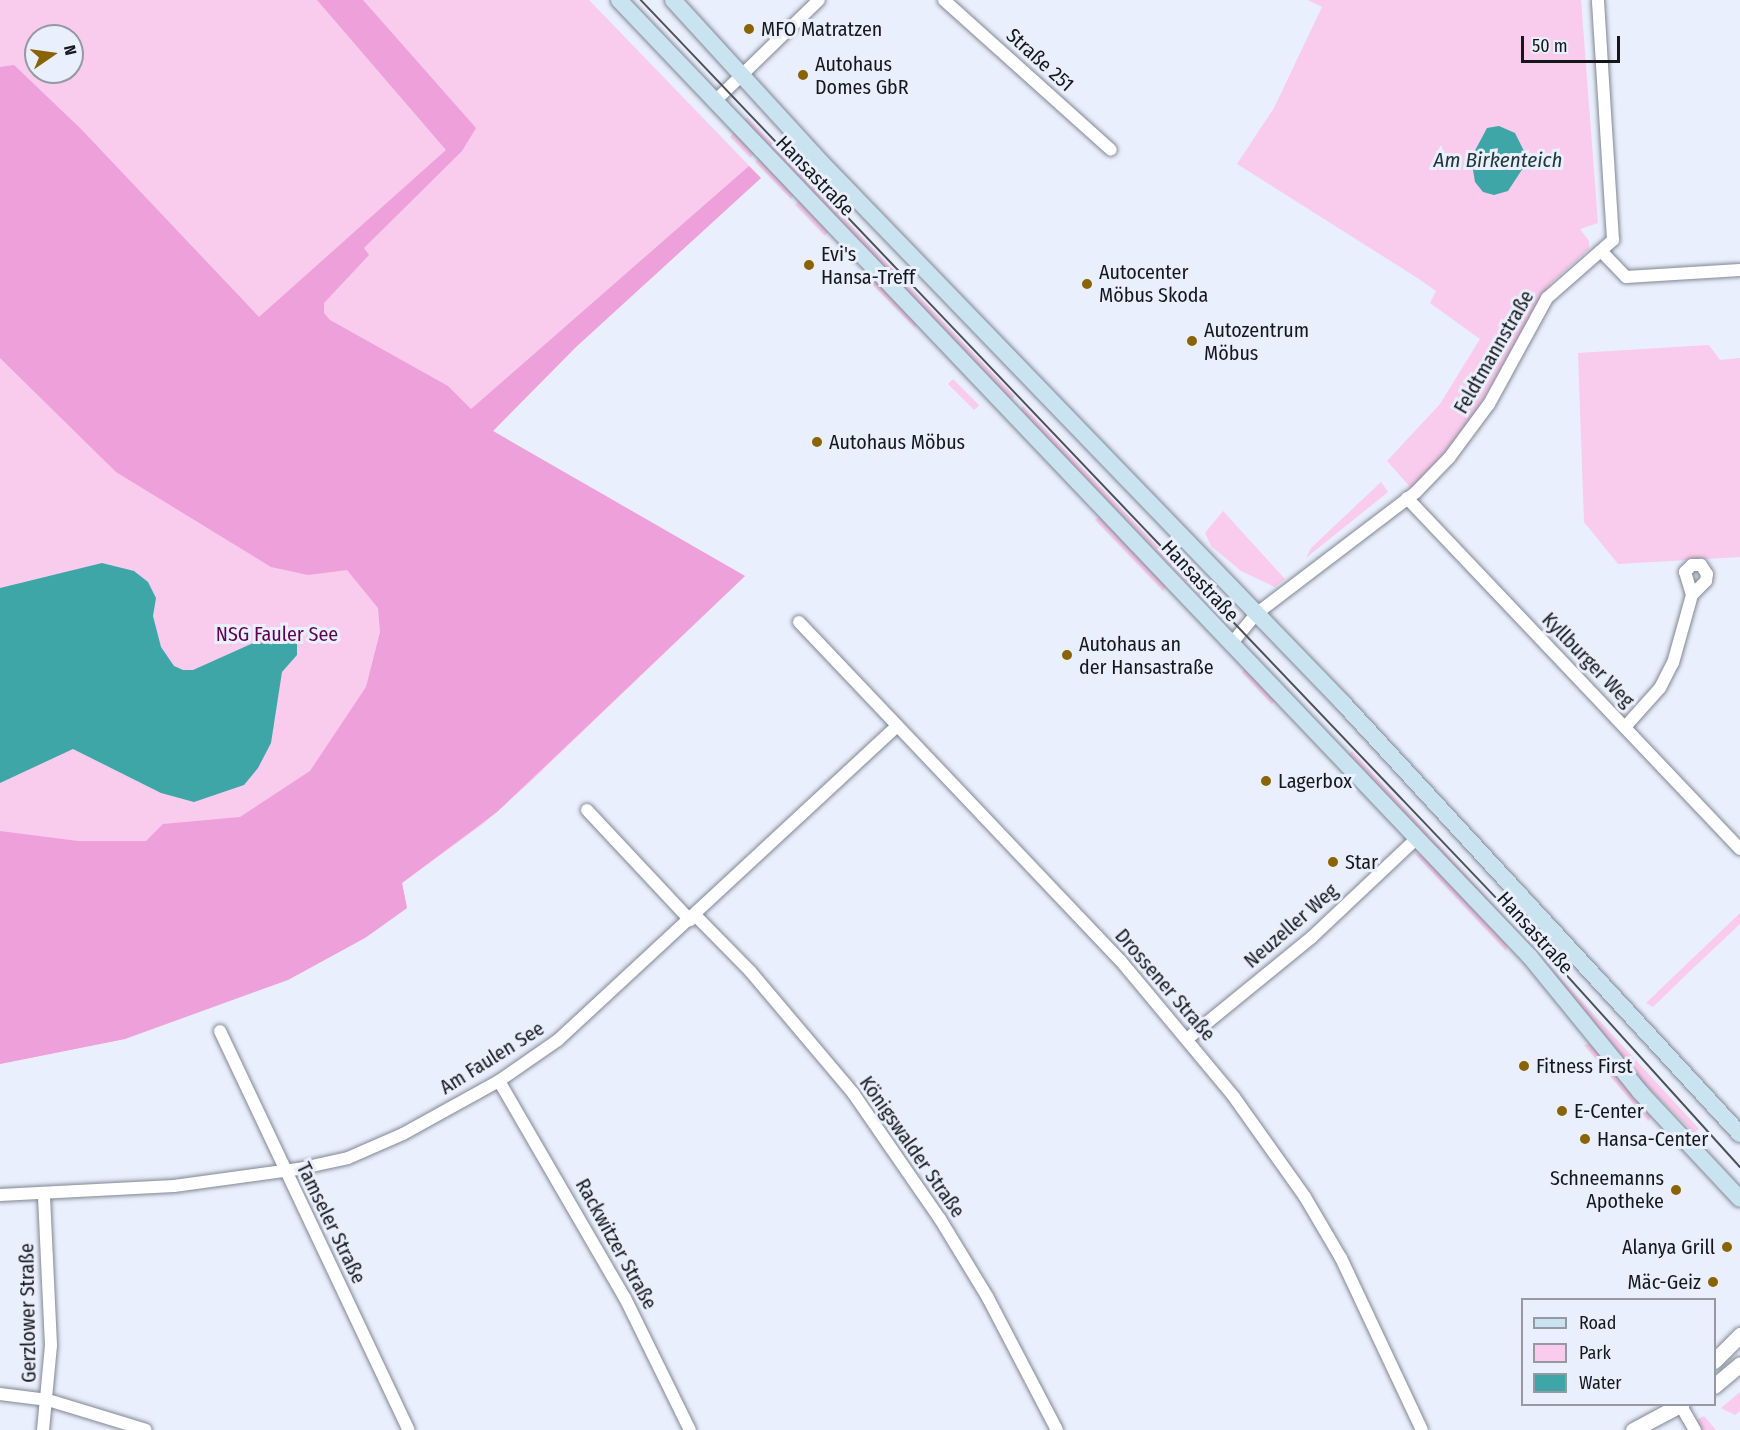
<!DOCTYPE html>
<html>
<head>
<meta charset="utf-8">
<style>
  body { margin:0 }
  #map { position:relative; width:1740px; height:1430px; overflow:hidden; background:#e9effc; font-family:"Fira Sans Condensed",sans-serif }
  div>[style] { position:absolute }
  .green>* { inset:0; background:#f9cbec; transform-origin:0 0 }
  .forest>* { inset:0; background:#eda0da }
  .water>* { inset:0; background:#3fa6a8 }
  .roads { filter:drop-shadow(0 0 2px #818793) drop-shadow(0 0 2px #818793) }
  .minor>* { height:12px; margin:-6px; padding:0 6px; transform-origin:6px; border-radius:6px; background:#fff }
  .tertiary>* { height:15px; margin:-7.5px; padding:0 7.5px; transform-origin:7.5px; border-radius:7.5px; background:#fff }
  .secondary>* { height:16px; margin:-8px; padding:0 8px; transform-origin:8px; border-radius:8px; background:#c9e3f0 }
  .tram>* { height:1.5px; margin:-0.75px; padding:0 0.75px; transform-origin:0.75px; border-radius:0.75px; background:#4e5158 }
  .dots>* { width:16px; height:16px; translate:-50% -50%; box-sizing:border-box; border:3px solid #e9effc; border-radius:50% }
  span { translate:-50% -50%; white-space:nowrap; text-align:center; line-height:1.15; -webkit-text-stroke:6px #e9effc; paint-order:stroke }
  .poi-label { font-size:20px; color:#15171b }
  .left { translate:0 -50%; text-align:left }
  .right { translate:-100% -50%; text-align:right }
  .street-label { font-size:20px; color:#15171b }
  .park-label { font-size:20px; color:#600152 }
  .water-label { font-size:21px; color:#213839; font-style:italic }
  .legend { position:absolute; left:1521px; top:1298px; width:195px; height:108px; box-sizing:border-box; background:#e9effc; border:2px solid #9499a2; margin:0; padding:8px 10px; list-style:none; font-size:18px; color:#15171b }
  .legend li { display:flex; align-items:center; gap:12px; height:30px }
  .legend b { width:30px; border:2px solid #9499a2 }
  .north { position:absolute; left:24px; top:24px; width:60px; height:60px; box-sizing:border-box; background:#e9effc; border:2px solid #9499a2; border-radius:50%; rotate:77deg; font-size:16px; font-weight:700; line-height:24px; text-align:center; color:#15171b }
  .north::after { content:''; display:block; margin:auto; width:21px; height:27px; background:#8a6302; clip-path:polygon(50% 0,100% 100%,50% 72%,0 100%) }
  .scale { position:absolute; left:1521px; top:36px; width:99px; height:27px; box-sizing:border-box; border:3px solid #15171b; border-top:0; padding-left:8px; font-size:18px; line-height:21px; white-space:nowrap; color:#15171b; -webkit-text-stroke:4px #e9effc; paint-order:stroke }
</style>
</head>
<body>
<div id="map">
  <div class="green">
    <i style="clip-path:polygon(evenodd,0 0,589px 0,761px 178px,576px 347px,493px 431px,745px 576px,528px 784px,483px 824px,402px 883px,407px 908px,365px 938px,125px 1039px,0 1064px,0 0,36px 36px,72px 36px,72px 72px,36px 72px,36px 36px)"></i>
    <i style="clip-path:polygon(1308px 0,1581px 0,1598px 223px,1580px 229px,1589px 241px,1589px 249px,1551px 283px,1469px 423px,1413px 490px,1387px 461px,1440px 404px,1480px 339px,1430px 303px,1436px 291px,1419px 279px,1237px 164px,1274px 108px,1322px 7px)"></i>
    <i style="clip-path:polygon(747px 117px,1001px 382px,1015px 396px,1011px 400px,744px 121px)"></i>
    <i style="left:735px;top:132px;width:29px;height:7px;rotate:46deg"></i>
    <i style="clip-path:polygon(760px 158px,794px 194px,791px 199px,755px 162px)"></i>
    <i style="left:800px;top:200px;width:43px;height:7px;rotate:46deg"></i>
    <i style="clip-path:polygon(873px 276px,917px 322px,915px 328px,866px 278px)"></i>
    <i style="clip-path:polygon(1709px 345px,1720px 360px,1740px 358px,1740px 557px,1618px 564px,1584px 522px,1578px 353px)"></i>
    <i style="left:953px;top:379px;width:37px;height:7px;rotate:45deg"></i>
    <i style="clip-path:polygon(1023px 406px,1209px 600px,1207px 603px,1020px 410px)"></i>
    <i style="clip-path:polygon(1381px 482px,1388px 492px,1306px 558px,1311px 548px)"></i>
    <i style="clip-path:polygon(1223px 511px,1285px 579px,1275px 587px,1241px 571px,1211px 546px,1205px 533px)"></i>
    <i style="clip-path:polygon(1101px 516px,1166px 586px,1163px 591px,1095px 520px)"></i>
    <i style="left:1246px;top:668px;width:44px;height:6px;rotate:47deg"></i>
    <i style="clip-path:polygon(1352px 751px,1699px 1129px,1694px 1133px,1636px 1075px,1348px 755px)"></i>
    <i style="clip-path:polygon(1414px 853px,1424px 856px,1508px 944px,1506px 951px)"></i>
    <i style="clip-path:polygon(1740px 913px,1740px 924px,1689px 972px,1653px 1007px,1646px 1003px)"></i>
    <i style="clip-path:polygon(1592px 1043px,1651px 1114px,1651px 1118px,1648px 1121px,1584px 1045px)"></i>
    <i style="clip-path:polygon(1740px 1392px,1740px 1411px,1735px 1415px,1721px 1408px)"></i>
    <i style="clip-path:polygon(1704px 1416px,1716px 1430px,1700px 1430px,1696px 1420px)"></i>
  </div>
  <div class="forest">
    <i style="clip-path:polygon(317px 0,363px 0,476px 128px,462px 151px,364px 248px,369px 255px,324px 303px,324px 313px,330px 320px,448px 386px,471px 409px,749px 166px,761px 178px,576px 347px,493px 431px,745px 576px,497px 812px,402px 883px,407px 908px,365px 938px,288px 980px,125px 1039px,0 1064px,0 831px,78px 841px,146px 841px,163px 824px,240px 817px,310px 771px,366px 687px,380px 632px,378px 608px,347px 570px,308px 575px,271px 567px,116px 472px,0 358px,0 67px,14px 65px,81px 129px,259px 317px,446px 150px)"></i>
  </div>
  <div class="water">
    <i style="clip-path:polygon(1499px 126px,1515px 133px,1525px 153px,1525px 165px,1508px 191px,1494px 195px,1483px 192px,1475px 182px,1471px 158px,1487px 128px)"></i>
    <i style="clip-path:polygon(102px 563px,134px 571px,148px 582px,156px 598px,153px 616px,161px 647px,174px 666px,183px 670px,193px 670px,260px 640px,286px 635px,297px 640px,297px 655px,282px 672px,271px 743px,258px 768px,244px 785px,194px 802px,161px 793px,73px 749px,0 783px,0 588px)"></i>
  </div>
  <div class="roads">
    <div class="minor">
      <i style="left:944px;top:0;width:224px;rotate:41.9deg"></i>
      <i style="left:714px;top:102px;width:146px;rotate:-44.2deg"></i>
      <i style="left:1601px;top:251px;width:36px;rotate:46deg"></i>
      <i style="left:1626px;top:277px;width:114px;rotate:-3.5deg"></i>
      <i style="left:1407px;top:498px;width:484px;rotate:46.5deg"></i>
      <i style="left:799px;top:622px;width:466px;rotate:46.5deg"></i>
      <i style="left:1120px;top:960px;width:178px;rotate:50.2deg"></i>
      <i style="left:1234px;top:1097px;width:123px;rotate:54.6deg"></i>
      <i style="left:1305px;top:1197px;width:71px;rotate:59.5deg"></i>
      <i style="left:1341px;top:1258px;width:190px;rotate:64.8deg"></i>
      <i style="left:1231px;top:644px;width:39px;rotate:-50deg"></i>
      <i style="left:1256px;top:614px;width:201px;rotate:-37.3deg"></i>
      <i style="left:1416px;top:492px;width:47px;rotate:-45.9deg"></i>
      <i style="left:1449px;top:458px;width:67px;rotate:-53.5deg"></i>
      <i style="left:1489px;top:404px;width:121px;rotate:-61.3deg"></i>
      <i style="left:1547px;top:298px;width:88px;rotate:-41.3deg"></i>
      <i style="left:1613px;top:240px;width:240px;rotate:-93.6deg"></i>
      <i style="left:1625px;top:727px;width:52px;rotate:-48.1deg"></i>
      <i style="left:1660px;top:688px;width:28px;rotate:-63deg"></i>
      <i style="left:1673px;top:663px;width:71px;rotate:-74.4deg"></i>
      <i style="left:1692px;top:595px;width:20px;rotate:-45deg"></i>
      <i style="left:1706px;top:581px;width:7px;rotate:-82deg"></i>
      <i style="left:1707px;top:574px;width:11px;rotate:-124deg"></i>
      <i style="left:1701px;top:565px;width:9px;rotate:180deg"></i>
      <i style="left:1692px;top:565px;width:10px;rotate:135deg"></i>
      <i style="left:1685px;top:572px;width:24px;rotate:73deg"></i>
      <i style="left:587px;top:810px;width:151px;rotate:46.9deg"></i>
      <i style="left:695px;top:915px;width:78px;rotate:45.5deg"></i>
      <i style="left:750px;top:971px;width:160px;rotate:49.8deg"></i>
      <i style="left:853px;top:1093px;width:153px;rotate:55.4deg"></i>
      <i style="left:940px;top:1219px;width:92px;rotate:58.7deg"></i>
      <i style="left:988px;top:1298px;width:149px;rotate:62.4deg"></i>
      <i style="left:220px;top:1031px;width:441px;rotate:64.7deg"></i>
      <i style="left:1187px;top:1039px;width:161px;rotate:-39.2deg"></i>
      <i style="left:1312px;top:937px;width:144px;rotate:-43.3deg"></i>
      <i style="left:499px;top:1081px;width:251px;rotate:59.9deg"></i>
      <i style="left:625px;top:1298px;width:147px;rotate:63.8deg"></i>
      <i style="left:0;top:1195px;width:174px;rotate:-3deg"></i>
      <i style="left:174px;top:1186px;width:125px;rotate:-7.8deg"></i>
      <i style="left:298px;top:1169px;width:51px;rotate:-12.4deg"></i>
      <i style="left:348px;top:1158px;width:60px;rotate:-23.6deg"></i>
      <i style="left:403px;top:1134px;width:110px;rotate:-28.9deg"></i>
      <i style="left:499px;top:1081px;width:72px;rotate:-34.8deg"></i>
      <i style="left:558px;top:1040px;width:462px;rotate:-42.8deg"></i>
      <i style="left:0;top:1394px;width:48px;rotate:7.1deg"></i>
      <i style="left:48px;top:1400px;width:102px;rotate:17deg"></i>
      <i style="left:1681px;top:1406px;width:28px;rotate:60deg"></i>
      <i style="left:43px;top:1430px;width:85px;rotate:-84.6deg"></i>
      <i style="left:51px;top:1345px;width:150px;rotate:-92.7deg"></i>
    </div>
    <div class="tertiary">
      <i style="left:1714px;top:1361px;width:37px;rotate:-45deg"></i>
      <i style="left:1714px;top:1386px;width:34px;rotate:-40deg"></i>
      <i style="left:1633px;top:1430px;width:55px;rotate:-28deg"></i>
    </div>
    <div class="secondary">
      <i style="left:619px;top:0;width:1321px;rotate:46.41deg"></i>
      <i style="left:1530px;top:957px;width:174px;rotate:50.8deg"></i>
      <i style="left:1640px;top:1092px;width:146px;rotate:46.9deg"></i>
      <i style="left:673px;top:0;width:219px;rotate:47.6deg"></i>
      <i style="left:821px;top:162px;width:752px;rotate:46.02deg"></i>
      <i style="left:1343px;top:703px;width:586px;rotate:47.35deg"></i>
    </div>
  </div>
  <div class="tram">
    <i style="left:641px;top:0;width:1257px;rotate:46.39deg"></i>
    <i style="left:1508px;top:910px;width:346px;rotate:47.9deg"></i>
  </div>
  <div class="dots">
    <i style="left:749px;top:29px;background:#8a6302"></i>
    <i style="left:803px;top:75px;background:#8a6302"></i>
    <i style="left:809px;top:265px;background:#8a6302"></i>
    <i style="left:1087px;top:284px;background:#8a6302"></i>
    <i style="left:1192px;top:341px;background:#8a6302"></i>
    <i style="left:817px;top:442px;background:#8a6302"></i>
    <i style="left:1067px;top:655px;background:#8a6302"></i>
    <i style="left:1266px;top:781px;background:#8a6302"></i>
    <i style="left:1333px;top:862px;background:#8a6302"></i>
    <i style="left:1524px;top:1066px;background:#8a6302"></i>
    <i style="left:1562px;top:1111px;background:#8a6302"></i>
    <i style="left:1585px;top:1139px;background:#8a6302"></i>
    <i style="left:1676px;top:1190px;background:#8a6302"></i>
    <i style="left:1727px;top:1247px;background:#8a6302"></i>
    <i style="left:1713px;top:1282px;background:#8a6302"></i>
  </div>
  <div class="poi-label">
    <span class="left" style="left:761px;top:29px">MFO Matratzen</span>
    <span class="left" style="left:815px;top:76px">Autohaus<br>Domes GbR</span>
    <span class="left" style="left:821px;top:266px">Evi's<br>Hansa-Treff</span>
    <span class="left" style="left:1099px;top:284px">Autocenter<br>Möbus Skoda</span>
    <span class="left" style="left:1204px;top:342px">Autozentrum<br>Möbus</span>
    <span class="left" style="left:829px;top:442px">Autohaus Möbus</span>
    <span class="left" style="left:1079px;top:656px">Autohaus an<br>der Hansastraße</span>
    <span class="left" style="left:1278px;top:781px">Lagerbox</span>
    <span class="left" style="left:1345px;top:862px">Star</span>
    <span class="left" style="left:1536px;top:1066px">Fitness First</span>
    <span class="left" style="left:1574px;top:1111px">E-Center</span>
    <span class="left" style="left:1597px;top:1139px">Hansa-Center</span>
    <span class="right" style="left:1664px;top:1190px">Schneemanns<br>Apotheke</span>
    <span class="right" style="left:1715px;top:1247px">Alanya Grill</span>
    <span class="right" style="left:1701px;top:1282px">Mäc-Geiz</span>
  </div>
  <div class="street-label">
    <span style="left:1040px;top:60px;rotate:42deg">Straße 251</span>
    <span style="left:815px;top:176px;rotate:46deg">Hansastraße</span>
    <span style="left:1494px;top:352px;rotate:-60deg">Feldtmannstraße</span>
    <span style="left:1200px;top:581px;rotate:47deg">Hansastraße</span>
    <span style="left:1588px;top:660px;rotate:46deg">Kyllburger Weg</span>
    <span style="left:1291px;top:926px;rotate:-41deg">Neuzeller Weg</span>
    <span style="left:1535px;top:933px;rotate:48deg">Hansastraße</span>
    <span style="left:1165px;top:985px;rotate:49deg">Drossener Straße</span>
    <span style="left:492px;top:1058px;rotate:-32deg">Am Faulen See</span>
    <span style="left:912px;top:1147px;rotate:55deg">Königswalder Straße</span>
    <span style="left:331px;top:1223px;rotate:64deg">Tamseler Straße</span>
    <span style="left:616px;top:1244px;rotate:61deg">Rackwitzer Straße</span>
    <span style="left:28px;top:1313px;rotate:-91deg">Gerzlower Straße</span>
  </div>
  <div class="park-label">
    <span style="left:277px;top:634px">NSG Fauler See</span>
  </div>
  <div class="water-label">
    <span style="left:1498px;top:160px">Am Birkenteich</span>
  </div>
  <ul class="legend">
  <li><b style="height:8px;background:#c9e3f0"></b>Road</li>
  <li><b style="height:16px;background:#f9cbec"></b>Park</li>
  <li><b style="height:16px;background:#3fa6a8"></b>Water</li>
  </ul>
  <div class="north">N</div>
  <div class="scale">50 m</div>
</div>
</body>
</html>
